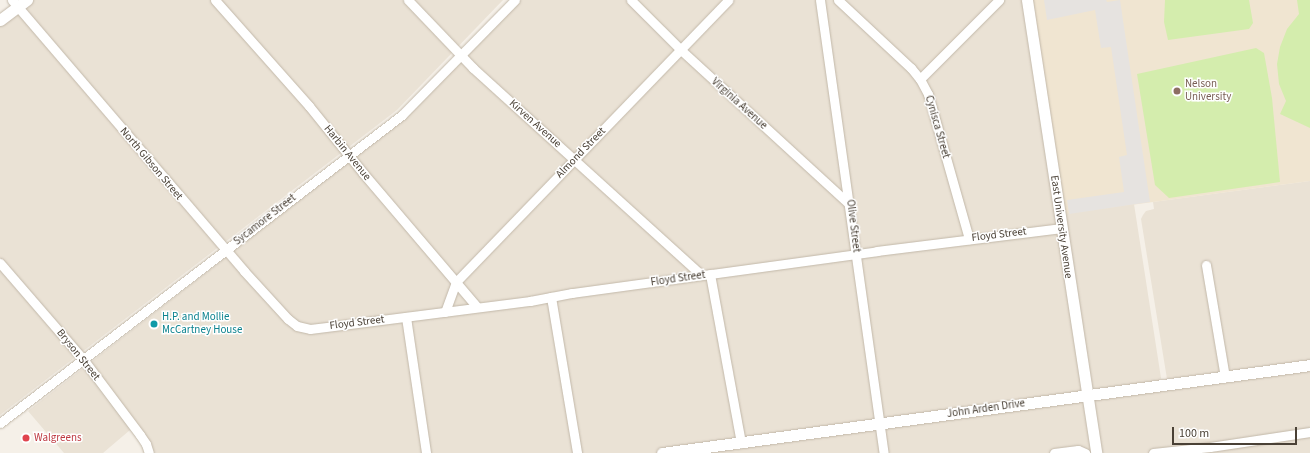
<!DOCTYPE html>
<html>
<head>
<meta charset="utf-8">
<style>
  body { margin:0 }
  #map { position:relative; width:1310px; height:453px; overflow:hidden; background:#f5f0e8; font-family:"Source Sans 3",sans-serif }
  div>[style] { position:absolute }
  .residential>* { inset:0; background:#eae2d5 }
  .education>* { inset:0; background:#f0e5d1 }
  .green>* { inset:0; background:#d4edad }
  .parking>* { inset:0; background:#e6e3e0 }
  .roads { filter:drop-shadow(0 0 1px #c2b8a9) drop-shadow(0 0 1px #c2b8a9) }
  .minor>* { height:9px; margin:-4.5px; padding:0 4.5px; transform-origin:4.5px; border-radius:4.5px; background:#fff }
  .tertiary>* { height:11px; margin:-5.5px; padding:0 5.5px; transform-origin:5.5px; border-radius:5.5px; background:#fff }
  .dots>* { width:11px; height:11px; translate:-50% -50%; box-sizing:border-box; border:2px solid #fff; border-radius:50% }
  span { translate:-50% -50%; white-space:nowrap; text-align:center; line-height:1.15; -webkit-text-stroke:3px #fff; paint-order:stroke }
  .education-label { font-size:11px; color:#785e54 }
  .left { translate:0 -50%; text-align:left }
  .street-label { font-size:11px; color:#4a4136 }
  .culture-label { font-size:11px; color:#0d838f }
  .health-label { font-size:11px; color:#be3a42 }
  .scale { position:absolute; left:1172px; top:427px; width:125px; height:18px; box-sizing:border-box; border:2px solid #4a4136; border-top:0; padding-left:5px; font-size:12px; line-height:14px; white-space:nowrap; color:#4a4136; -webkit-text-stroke:3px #fff; paint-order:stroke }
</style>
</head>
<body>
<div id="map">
  <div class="residential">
    <i style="clip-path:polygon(33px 0,503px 0,397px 110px,0 415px,0 25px)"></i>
    <i style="clip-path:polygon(518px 0,1030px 0,1134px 204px,1161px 378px,1159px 381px,1310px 370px,1310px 453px,144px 453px,141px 444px,130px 430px,103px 453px,64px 453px,28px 411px,405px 118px)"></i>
    <i style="clip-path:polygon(1310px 181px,1310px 361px,1167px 379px,1141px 219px,1143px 215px,1146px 211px,1154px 209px,1153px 202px)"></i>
  </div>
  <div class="education">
    <i style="clip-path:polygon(1030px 0,1310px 0,1310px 181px,1064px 214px)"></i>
  </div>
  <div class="green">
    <i style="clip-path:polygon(1165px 0,1249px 0,1253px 23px,1249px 29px,1168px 40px,1164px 22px)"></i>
    <i style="clip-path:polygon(1297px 0,1310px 0,1310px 128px,1280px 114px,1286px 101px,1279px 84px,1277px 64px,1280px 47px,1287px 29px,1299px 14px)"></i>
    <i style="clip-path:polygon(1256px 48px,1264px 53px,1272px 98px,1280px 182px,1169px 198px,1155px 185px,1137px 74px)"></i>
  </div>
  <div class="parking">
    <i style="clip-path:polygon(1044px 0,1106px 0,1107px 2px,1120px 0,1150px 202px,1069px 214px,1067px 200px,1124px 192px,1119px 157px,1127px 155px,1111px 47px,1101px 48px,1095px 10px,1047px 20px)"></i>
  </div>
  <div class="roads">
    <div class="minor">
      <i style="left:12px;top:0;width:357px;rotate:49.4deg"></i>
      <i style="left:244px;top:271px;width:65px;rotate:47.5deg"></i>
      <i style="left:288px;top:319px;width:11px;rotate:38deg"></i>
      <i style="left:297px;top:326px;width:13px;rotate:13deg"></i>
      <i style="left:310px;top:329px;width:32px;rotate:-7deg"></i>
      <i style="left:342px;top:325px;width:190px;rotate:-7.3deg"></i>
      <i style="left:530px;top:301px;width:43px;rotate:-10.8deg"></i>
      <i style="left:572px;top:293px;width:308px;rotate:-7.8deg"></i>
      <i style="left:877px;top:251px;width:186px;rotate:-7.1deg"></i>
      <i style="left:215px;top:0;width:142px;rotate:48.4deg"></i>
      <i style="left:309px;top:106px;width:86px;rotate:51.1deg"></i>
      <i style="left:363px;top:173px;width:176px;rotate:49.6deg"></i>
      <i style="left:408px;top:0;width:94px;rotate:46.3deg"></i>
      <i style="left:473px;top:68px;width:308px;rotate:42.2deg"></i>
      <i style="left:631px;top:0;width:71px;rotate:45deg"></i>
      <i style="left:681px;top:50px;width:229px;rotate:42.5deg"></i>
      <i style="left:820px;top:0;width:457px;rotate:82deg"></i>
      <i style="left:838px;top:0;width:100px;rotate:43deg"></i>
      <i style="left:911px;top:68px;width:14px;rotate:51deg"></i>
      <i style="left:920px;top:79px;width:17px;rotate:62deg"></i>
      <i style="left:928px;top:94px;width:151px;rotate:74.2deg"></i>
      <i style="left:920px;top:79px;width:112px;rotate:-45deg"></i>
      <i style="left:0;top:263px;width:127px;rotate:49.2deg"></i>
      <i style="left:83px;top:359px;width:95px;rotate:53.1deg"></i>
      <i style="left:140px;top:435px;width:11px;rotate:56deg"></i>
      <i style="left:146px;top:444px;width:9px;rotate:72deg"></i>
      <i style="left:1206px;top:265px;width:114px;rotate:80.4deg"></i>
      <i style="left:710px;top:274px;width:172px;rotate:79.6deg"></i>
      <i style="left:551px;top:297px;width:158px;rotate:80.5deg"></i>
      <i style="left:445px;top:312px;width:32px;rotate:-70deg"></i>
      <i style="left:456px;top:282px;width:392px;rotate:-46deg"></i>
      <i style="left:406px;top:317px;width:137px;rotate:81.6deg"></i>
      <i style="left:0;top:423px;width:506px;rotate:-37.46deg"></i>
      <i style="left:402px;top:115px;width:161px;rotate:-45.5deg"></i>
      <i style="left:1054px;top:453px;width:24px;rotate:-7deg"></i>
      <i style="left:1078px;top:450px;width:8px;rotate:23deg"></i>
      <i style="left:1153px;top:453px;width:57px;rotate:-6deg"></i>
      <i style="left:1210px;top:447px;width:101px;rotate:-8.5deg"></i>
    </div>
    <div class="tertiary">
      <i style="left:1027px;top:0;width:458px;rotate:81.3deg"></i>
      <i style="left:0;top:20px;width:34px;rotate:-37deg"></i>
      <i style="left:662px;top:453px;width:654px;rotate:-7.73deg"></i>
    </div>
  </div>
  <div class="dots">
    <i style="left:1177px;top:91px;background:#8d6e63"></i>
    <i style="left:154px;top:324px;background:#0f9aa8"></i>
    <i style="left:26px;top:438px;background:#e0444e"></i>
  </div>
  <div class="education-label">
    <span class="left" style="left:1185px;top:91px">Nelson<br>University</span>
  </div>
  <div class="street-label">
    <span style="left:739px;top:104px;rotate:42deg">Virginia Avenue</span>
    <span style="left:535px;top:124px;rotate:42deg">Kirven Avenue</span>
    <span style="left:937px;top:127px;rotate:74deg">Cynisca Street</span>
    <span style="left:347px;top:153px;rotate:51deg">Harbin Avenue</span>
    <span style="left:581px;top:153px;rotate:-46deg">Almond Street</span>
    <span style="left:151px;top:164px;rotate:50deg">North Gibson Street</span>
    <span style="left:265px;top:220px;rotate:-38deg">Sycamore Street</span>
    <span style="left:853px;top:226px;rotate:83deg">Olive Street</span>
    <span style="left:1061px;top:227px;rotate:82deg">East University Avenue</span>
    <span style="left:999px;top:235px;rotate:-7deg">Floyd Street</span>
    <span style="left:678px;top:279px;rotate:-8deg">Floyd Street</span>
    <span style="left:357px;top:323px;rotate:-7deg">Floyd Street</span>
    <span style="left:78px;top:355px;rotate:51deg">Bryson Street</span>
    <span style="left:986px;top:409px;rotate:-8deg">John Arden Drive</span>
  </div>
  <div class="culture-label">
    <span class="left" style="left:162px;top:324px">H.P. and Mollie<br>McCartney House</span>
  </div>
  <div class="health-label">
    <span class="left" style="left:34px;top:438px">Walgreens</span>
  </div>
  <div class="scale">100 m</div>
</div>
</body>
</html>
